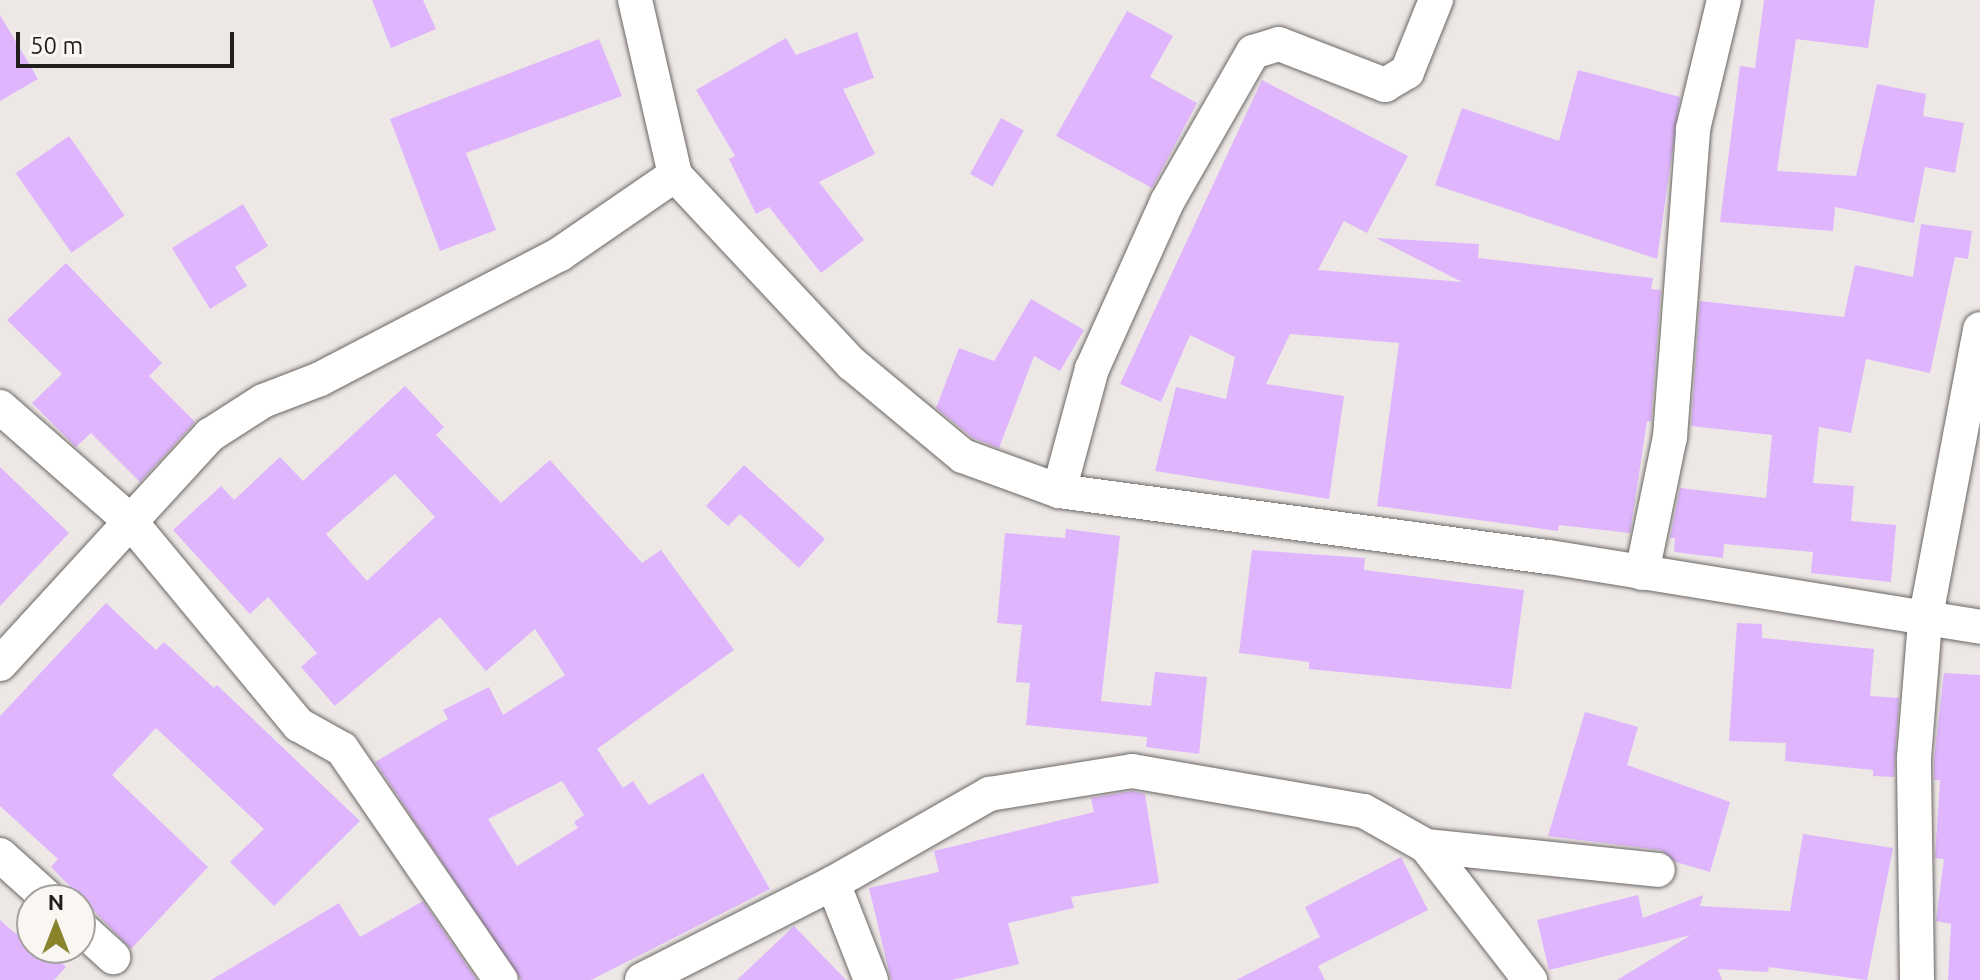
<!DOCTYPE html>
<html>
<head>
<meta charset="utf-8">
<style>
  body { margin:0 }
  #map { position:relative; width:1980px; height:980px; overflow:hidden; background:#ede8e5; font-family:Ubuntu,sans-serif }
  div>[style] { position:absolute }
  .building>* { inset:0; background:#dfb5fd; transform-origin:0 0 }
  .roads { filter:drop-shadow(0 0 2px #6b6764) drop-shadow(0 0 2px #6b6764) }
  .minor>* { height:34px; margin:-17px; padding:0 17px; transform-origin:17px; border-radius:17px; background:#fff }
  span { translate:-50% -50%; white-space:nowrap; text-align:center; line-height:1.15; -webkit-text-stroke:6px #faf6f2; paint-order:stroke }
  .north { position:absolute; left:16px; top:884px; width:80px; height:80px; box-sizing:border-box; background:#faf6f2; border:2px solid #a3a09d; border-radius:50%; rotate:0deg; font-size:22px; font-weight:700; line-height:32px; text-align:center; color:#211f1e }
  .north::after { content:''; display:block; margin:auto; width:28px; height:36px; background:#89842c; clip-path:polygon(50% 0,100% 100%,50% 72%,0 100%) }
  .scale { position:absolute; left:16px; top:32px; width:218px; height:36px; box-sizing:border-box; border:4px solid #211f1e; border-top:0; padding-left:10px; font-size:24px; line-height:28px; white-space:nowrap; color:#211f1e; -webkit-text-stroke:6px #faf6f2; paint-order:stroke }
</style>
</head>
<body>
<div id="map">
  <div class="building">
    <i style="clip-path:polygon(372px 0,423px 0,436px 29px,391px 48px)"></i>
    <i style="clip-path:polygon(1764px 0,1875px 0,1868px 48px,1796px 39px,1777px 171px,1856px 176px,1877px 84px,1926px 94px,1923px 116px,1964px 123px,1955px 173px,1925px 167px,1914px 223px,1835px 207px,1833px 231px,1720px 222px,1740px 66px,1755px 68px)"></i>
    <i style="clip-path:polygon(1127px 11px,1173px 36px,1150px 77px,1197px 103px,1152px 188px,1056px 136px)"></i>
    <i style="clip-path:polygon(0 15px,38px 79px,0 101px)"></i>
    <i style="clip-path:polygon(857px 32px,874px 78px,843px 89px,875px 154px,819px 182px,864px 240px,821px 273px,769px 207px,756px 214px,729px 159px,735px 156px,696px 90px,786px 38px,796px 55px)"></i>
    <i style="clip-path:polygon(599px 39px,622px 96px,466px 153px,496px 230px,440px 251px,390px 119px)"></i>
    <i style="clip-path:polygon(1578px 70px,1680px 97px,1657px 259px,1435px 185px,1462px 108px,1559px 141px)"></i>
    <i style="clip-path:polygon(1262px 80px,1408px 156px,1367px 233px,1344px 221px,1318px 270px,1462px 282px,1376px 238px,1479px 244px,1478px 258px,1653px 278px,1651px 289px,1661px 290px,1651px 421px,1647px 421px,1630px 533px,1559px 525px,1558px 531px,1377px 506px,1399px 343px,1290px 334px,1266px 384px,1344px 396px,1329px 499px,1155px 471px,1176px 387px,1226px 399px,1235px 357px,1190px 335px,1161px 402px,1120px 384px)"></i>
    <i style="left:1001px;top:118px;width:26px;height:64px;rotate:29deg"></i>
    <i style="left:69px;top:136px;width:97px;height:65px;rotate:55deg"></i>
    <i style="clip-path:polygon(243px 204px,268px 246px,235px 267px,247px 286px,210px 309px,172px 248px)"></i>
    <i style="clip-path:polygon(1921px 224px,1972px 231px,1968px 259px,1955px 257px,1930px 373px,1866px 359px,1851px 433px,1819px 427px,1813px 483px,1854px 486px,1851px 521px,1896px 525px,1891px 582px,1811px 573px,1813px 552px,1724px 544px,1723px 558px,1674px 552px,1675px 538px,1670px 538px,1680px 488px,1766px 498px,1772px 435px,1691px 426px,1700px 301px,1844px 317px,1855px 265px,1913px 277px)"></i>
    <i style="clip-path:polygon(66px 263px,162px 363px,149px 376px,195px 422px,140px 482px,91px 433px,76px 447px,32px 403px,62px 374px,7px 320px)"></i>
    <i style="clip-path:polygon(1031px 299px,1084px 330px,1060px 371px,1034px 356px,999px 448px,973px 438px,936px 408px,959px 348px,994px 361px)"></i>
    <i style="clip-path:polygon(evenodd,405px 386px,444px 427px,436px 435px,501px 503px,550px 460px,642px 563px,661px 550px,734px 650px,597px 749px,623px 788px,633px 781px,649px 805px,703px 773px,770px 889px,591px 980px,521px 980px,375px 762px,448px 719px,443px 710px,489px 687px,503px 715px,565px 675px,535px 629px,486px 671px,440px 617px,335px 706px,301px 667px,317px 653px,268px 597px,250px 614px,173px 530px,221px 486px,234px 500px,280px 457px,303px 481px,405px 386px,395px 474px,435px 517px,367px 581px,326px 534px,395px 474px,405px 386px,562px 781px,584px 815px,574px 822px,578px 828px,517px 866px,488px 819px,562px 781px)"></i>
    <i style="clip-path:polygon(744px 465px,825px 539px,799px 568px,740px 514px,728px 526px,706px 506px)"></i>
    <i style="clip-path:polygon(0 467px,69px 533px,0 606px)"></i>
    <i style="clip-path:polygon(1066px 529px,1120px 536px,1101px 701px,1151px 706px,1155px 672px,1207px 677px,1199px 754px,1146px 747px,1147px 737px,1026px 725px,1030px 683px,1016px 682px,1022px 625px,997px 623px,1005px 533px,1065px 538px)"></i>
    <i style="clip-path:polygon(1252px 550px,1365px 558px,1364px 570px,1524px 590px,1511px 689px,1309px 669px,1309px 662px,1239px 653px)"></i>
    <i style="clip-path:polygon(106px 603px,156px 650px,164px 642px,214px 688px,217px 685px,360px 821px,274px 906px,230px 862px,264px 829px,156px 728px,112px 775px,208px 867px,131px 949px,51px 867px,58px 859px,0 806px,0 716px)"></i>
    <i style="clip-path:polygon(1737px 623px,1762px 624px,1762px 638px,1874px 649px,1870px 696px,1899px 698px,1894px 777px,1873px 776px,1873px 770px,1785px 761px,1786px 743px,1729px 741px)"></i>
    <i style="clip-path:polygon(1944px 673px,1980px 675px,1980px 980px,1948px 980px,1951px 924px,1936px 921px,1944px 859px,1935px 858px,1940px 780px,1934px 780px,1934px 759px)"></i>
    <i style="clip-path:polygon(1585px 712px,1638px 727px,1627px 765px,1730px 802px,1710px 872px,1676px 862px,1660px 850px,1548px 836px)"></i>
    <i style="clip-path:polygon(1132px 791px,1145px 794px,1159px 883px,1071px 897px,1074px 908px,1008px 923px,1019px 964px,952px 980px,891px 980px,869px 888px,939px 872px,934px 851px,1094px 812px,1091px 798px)"></i>
    <i style="clip-path:polygon(1803px 834px,1893px 848px,1867px 980px,1769px 967px,1768px 972px,1718px 969px,1722px 980px,1617px 980px,1691px 935px,1549px 970px,1537px 920px,1638px 895px,1643px 918px,1703px 895px,1700px 906px,1790px 911px)"></i>
    <i style="clip-path:polygon(1401px 857px,1428px 910px,1318px 966px,1325px 980px,1236px 980px,1320px 937px,1305px 907px)"></i>
    <i style="clip-path:polygon(423px 901px,477px 980px,211px 980px,339px 903px,360px 937px)"></i>
    <i style="clip-path:polygon(32px 918px,32px 948px,47px 948px,66px 967px,54px 980px,0 980px,0 920px,16px 934px)"></i>
    <i style="clip-path:polygon(794px 926px,846px 980px,737px 980px)"></i>
  </div>
  <div class="roads">
    <div class="minor">
      <i style="left:635px;top:0;width:180px;rotate:77.1deg"></i>
      <i style="left:675px;top:175px;width:259px;rotate:46.9deg"></i>
      <i style="left:852px;top:364px;width:144px;rotate:39.7deg"></i>
      <i style="left:963px;top:456px;width:102px;rotate:20deg"></i>
      <i style="left:1059px;top:491px;width:494px;rotate:7.7deg"></i>
      <i style="left:1549px;top:557px;width:437px;rotate:9.2deg"></i>
      <i style="left:0;top:407px;width:173px;rotate:41.2deg"></i>
      <i style="left:130px;top:521px;width:265px;rotate:50.4deg"></i>
      <i style="left:299px;top:725px;width:49px;rotate:29.2deg"></i>
      <i style="left:342px;top:749px;width:280px;rotate:55.5deg"></i>
      <i style="left:1059px;top:491px;width:126px;rotate:-74.9deg"></i>
      <i style="left:1092px;top:369px;width:183px;rotate:-65.8deg"></i>
      <i style="left:1167px;top:202px;width:173px;rotate:-60.2deg"></i>
      <i style="left:1253px;top:52px;width:27px;rotate:-17deg"></i>
      <i style="left:1279px;top:44px;width:114px;rotate:21.1deg"></i>
      <i style="left:1385px;top:85px;width:26px;rotate:-31deg"></i>
      <i style="left:1407px;top:72px;width:78px;rotate:-68.1deg"></i>
      <i style="left:1642px;top:573px;width:139px;rotate:-78.4deg"></i>
      <i style="left:1670px;top:437px;width:309px;rotate:-85.7deg"></i>
      <i style="left:1693px;top:129px;width:133px;rotate:-76.5deg"></i>
      <i style="left:0;top:664px;width:311px;rotate:-47.5deg"></i>
      <i style="left:210px;top:435px;width:63px;rotate:-32.7deg"></i>
      <i style="left:263px;top:401px;width:61px;rotate:-21.1deg"></i>
      <i style="left:320px;top:379px;width:271px;rotate:-27.5deg"></i>
      <i style="left:560px;top:254px;width:140px;rotate:-34.5deg"></i>
      <i style="left:1426px;top:846px;width:233px;rotate:5.9deg"></i>
      <i style="left:0;top:855px;width:67px;rotate:42deg"></i>
      <i style="left:833px;top:883px;width:104px;rotate:68.6deg"></i>
      <i style="left:80px;top:927px;width:45px;rotate:42.3deg"></i>
      <i style="left:642px;top:980px;width:214px;rotate:-26.9deg"></i>
      <i style="left:833px;top:883px;width:180px;rotate:-29.7deg"></i>
      <i style="left:989px;top:794px;width:145px;rotate:-9.1deg"></i>
      <i style="left:1132px;top:771px;width:235px;rotate:9.8deg"></i>
      <i style="left:1364px;top:811px;width:71px;rotate:29.4deg"></i>
      <i style="left:1426px;top:846px;width:170px;rotate:52.2deg"></i>
      <i style="left:1917px;top:980px;width:222px;rotate:-90.8deg"></i>
      <i style="left:1914px;top:758px;width:137px;rotate:-85.4deg"></i>
      <i style="left:1925px;top:621px;width:297px;rotate:-79.3deg"></i>
    </div>
  </div>
  <div class="north">N</div>
  <div class="scale">50 m</div>
</div>
</body>
</html>
